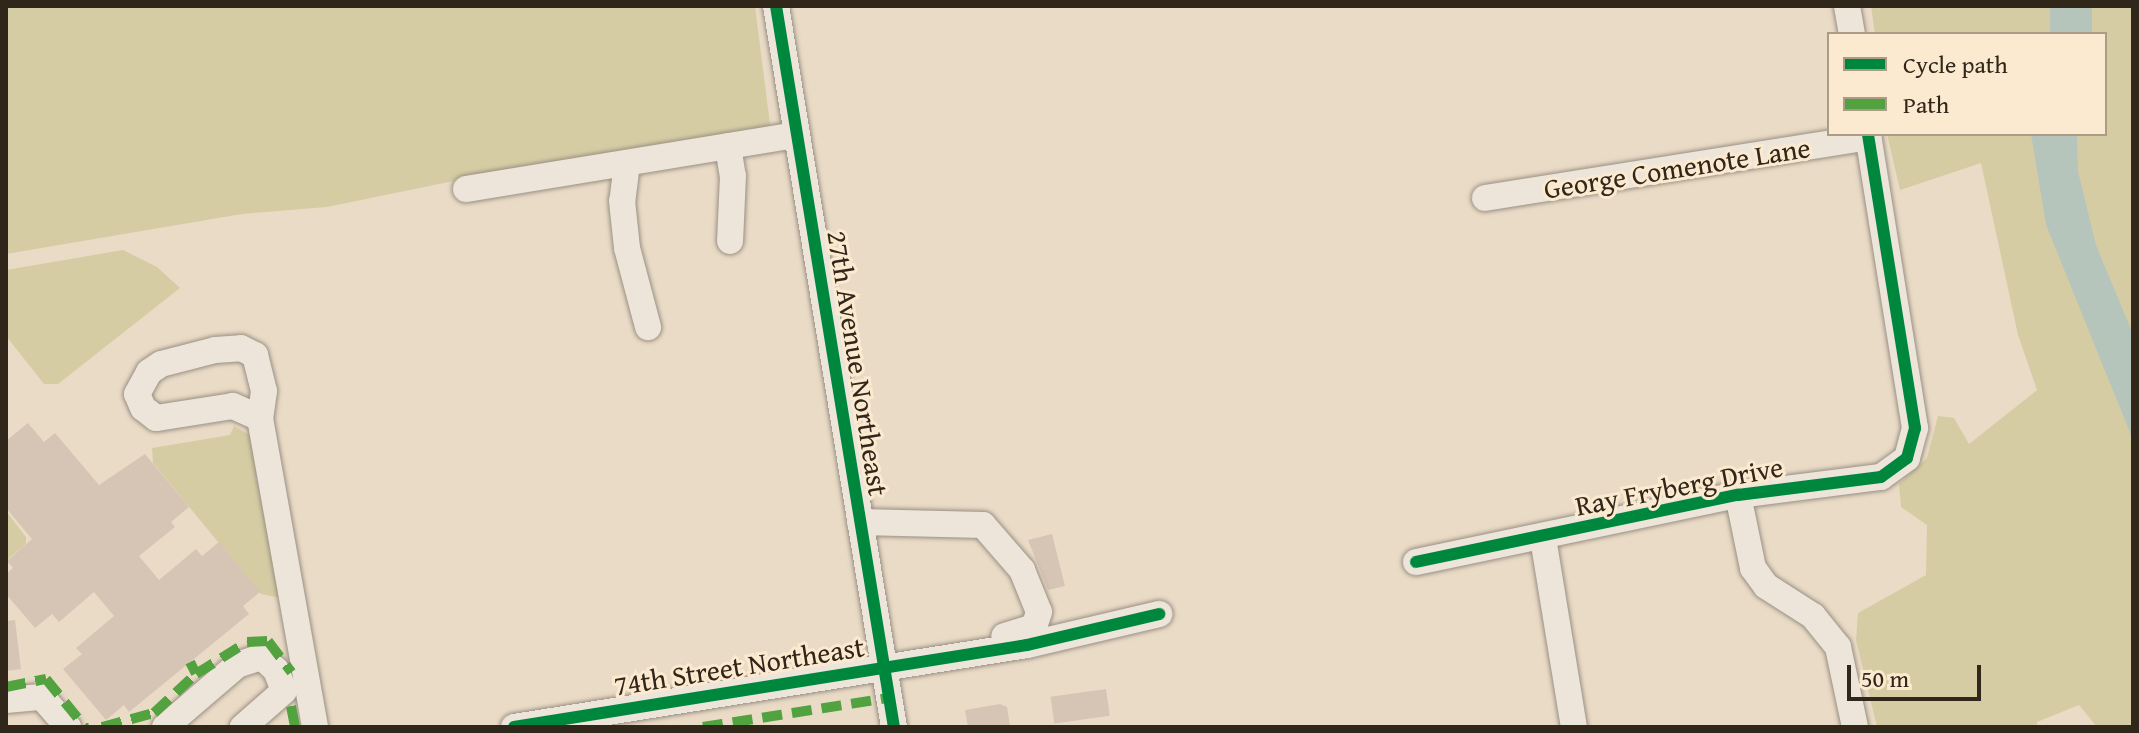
<!DOCTYPE html>
<html>
<head>
<meta charset="utf-8">
<style>
  body { margin:0 }
  #map { position:relative; width:2139px; height:733px; overflow:hidden; background:#eadbc6; font-family:"Gentium Book Plus",serif }
  div>[style] { position:absolute }
  .green>* { inset:0; background:#d6cca4 }
  .water>* { inset:0; background:#b6c5bc; transform-origin:0 0 }
  .building>* { inset:0; background:#d6c4b5; transform-origin:0 0 }
  .roads { filter:drop-shadow(0 0 2px #999083) drop-shadow(0 0 2px #999083) }
  .minor>* { height:26px; margin:-13px; padding:0 13px; transform-origin:13px; border-radius:13px; background:#ede5da }
  .quiet>* { height:10px; margin-top:-5px; transform-origin:0; background:repeating-linear-gradient(90deg,#52a340 0 20px,transparent 0 30px) }
  .cycleway>* { height:12px; margin:-6px; padding:0 6px; transform-origin:6px; border-radius:6px; background:#00873e }
  span { translate:-50% -50%; white-space:nowrap; text-align:center; line-height:1.15; -webkit-text-stroke:6px #fbead0; paint-order:stroke }
  .street-label { font-size:28px; color:#30261a }
  .frame { position:absolute; inset:0; border:8px solid #30261a; pointer-events:none }
  .legend { position:absolute; left:1827px; top:32px; width:280px; height:104px; box-sizing:border-box; background:#fbead0; border:2px solid #aa9c87; margin:0; padding:10px 14px; list-style:none; font-size:24px; color:#30261a }
  .legend li { display:flex; align-items:center; gap:16px; height:40px }
  .legend b { width:40px; border:2px solid #aa9c87 }
  .scale { position:absolute; left:1847px; top:665px; width:134px; height:36px; box-sizing:border-box; border:4px solid #30261a; border-top:0; padding-left:10px; font-size:24px; line-height:28px; white-space:nowrap; color:#30261a; -webkit-text-stroke:6px #fbead0; paint-order:stroke }
</style>
</head>
<body>
<div id="map">
  <div class="green">
    <i style="clip-path:polygon(6px 6px,755px 6px,771px 132px,478px 176px,327px 207px,242px 214px,6px 254px)"></i>
    <i style="clip-path:polygon(1871px 6px,2133px 6px,2133px 727px,2097px 727px,2079px 705px,2037px 722px,2037px 727px,1877px 727px,1856px 640px,1858px 613px,1926px 575px,1927px 525px,1901px 507px,1899px 484px,1927px 458px,1938px 416px,1954px 418px,1969px 444px,2037px 390px,2018px 335px,1981px 163px,1900px 190px,1887px 134px,2105px 134px,2105px 34px,1875px 34px)"></i>
    <i style="clip-path:polygon(123px 250px,157px 267px,180px 288px,58px 384px,44px 384px,6px 336px,6px 270px)"></i>
    <i style="clip-path:polygon(234px 426px,253px 437px,280px 598px,261px 594px,153px 463px,152px 448px,230px 435px)"></i>
    <i style="clip-path:polygon(6px 511px,26px 537px,26px 544px,6px 561px)"></i>
  </div>
  <div class="water">
    <i style="left:2050px;top:6px;width:42px;height:28px"></i>
    <i style="clip-path:polygon(2031px 134px,2077px 134px,2078px 171px,2096px 245px,2133px 334px,2133px 440px,2046px 225px)"></i>
  </div>
  <div class="building">
    <i style="clip-path:polygon(28px 423px,44px 442px,55px 433px,99px 485px,145px 454px,189px 507px,171px 522px,175px 527px,139px 556px,159px 580px,196px 549px,202px 556px,219px 542px,260px 592px,243px 606px,249px 614px,129px 712px,124px 705px,106px 720px,63px 669px,82px 654px,76px 648px,114px 616px,94px 592px,59px 622px,52px 614px,35px 628px,6px 594px,6px 574px,13px 568px,7px 561px,32px 539px,6px 508px,6px 441px)"></i>
    <i style="clip-path:polygon(1052px 534px,1065px 586px,1048px 590px,1028px 540px)"></i>
    <i style="clip-path:polygon(15px 620px,21px 669px,6px 671px,6px 621px)"></i>
    <i style="left:1106px;top:689px;width:27px;height:56px;rotate:82deg"></i>
    <i style="clip-path:polygon(1000px 704px,1007px 707px,1010px 726px,968px 727px,965px 710px)"></i>
  </div>
  <div class="roads">
    <div class="minor">
      <i style="left:776px;top:6px;width:731px;rotate:80.71deg"></i>
      <i style="left:1847px;top:6px;width:28px;rotate:80deg"></i>
      <i style="left:728px;top:146px;width:30px;rotate:81deg"></i>
      <i style="left:733px;top:176px;width:65px;rotate:92.6deg"></i>
      <i style="left:627px;top:163px;width:38px;rotate:97deg"></i>
      <i style="left:622px;top:201px;width:47px;rotate:83.9deg"></i>
      <i style="left:627px;top:248px;width:82px;rotate:75.1deg"></i>
      <i style="left:466px;top:189px;width:335px;rotate:-9.3deg"></i>
      <i style="left:1485px;top:198px;width:388px;rotate:-9deg"></i>
      <i style="left:260px;top:418px;width:30px;rotate:-156deg"></i>
      <i style="left:233px;top:406px;width:78px;rotate:171.1deg"></i>
      <i style="left:156px;top:418px;width:16px;rotate:-142deg"></i>
      <i style="left:143px;top:408px;width:15px;rotate:-113deg"></i>
      <i style="left:137px;top:394px;width:25px;rotate:-61deg"></i>
      <i style="left:149px;top:372px;width:14px;rotate:-34deg"></i>
      <i style="left:161px;top:364px;width:56px;rotate:-14.5deg"></i>
      <i style="left:215px;top:350px;width:26px;rotate:-4deg"></i>
      <i style="left:241px;top:348px;width:16px;rotate:27deg"></i>
      <i style="left:255px;top:355px;width:37px;rotate:76deg"></i>
      <i style="left:264px;top:391px;width:27px;rotate:98deg"></i>
      <i style="left:260px;top:418px;width:314px;rotate:79.9deg"></i>
      <i style="left:1738px;top:495px;width:75px;rotate:78.4deg"></i>
      <i style="left:1753px;top:568px;width:22px;rotate:54deg"></i>
      <i style="left:1766px;top:586px;width:56px;rotate:32.6deg"></i>
      <i style="left:1813px;top:616px;width:40px;rotate:51deg"></i>
      <i style="left:1838px;top:647px;width:82px;rotate:78deg"></i>
      <i style="left:860px;top:522px;width:123px;rotate:1.4deg"></i>
      <i style="left:983px;top:525px;width:60px;rotate:49.1deg"></i>
      <i style="left:1022px;top:570px;width:45px;rotate:68deg"></i>
      <i style="left:1039px;top:612px;width:16px;rotate:108deg"></i>
      <i style="left:1034px;top:627px;width:31px;rotate:163deg"></i>
      <i style="left:1543px;top:538px;width:192px;rotate:80.7deg"></i>
      <i style="left:1416px;top:562px;width:329px;rotate:-11.8deg"></i>
      <i style="left:1738px;top:495px;width:144px;rotate:-7.2deg"></i>
      <i style="left:1881px;top:477px;width:32px;rotate:-36deg"></i>
      <i style="left:1907px;top:458px;width:31px;rotate:-75deg"></i>
      <i style="left:1915px;top:428px;width:298px;rotate:-99.1deg"></i>
      <i style="left:6px;top:700px;width:36px;rotate:-5deg"></i>
      <i style="left:42px;top:697px;width:40px;rotate:49deg"></i>
      <i style="left:165px;top:727px;width:95px;rotate:-40.7deg"></i>
      <i style="left:237px;top:665px;width:26px;rotate:-18deg"></i>
      <i style="left:262px;top:657px;width:19px;rotate:43deg"></i>
      <i style="left:276px;top:670px;width:22px;rotate:69deg"></i>
      <i style="left:284px;top:691px;width:55px;rotate:138.7deg"></i>
      <i style="left:514px;top:727px;width:520px;rotate:-9.08deg"></i>
      <i style="left:1027px;top:645px;width:136px;rotate:-13.2deg"></i>
    </div>
  </div>
  <div class="quiet">
    <i style="left:190px;top:662px;width:13px;rotate:63deg"></i>
    <i style="left:196px;top:674px;width:60px;rotate:-32.1deg"></i>
    <i style="left:247px;top:642px;width:21px;rotate:-3deg"></i>
    <i style="left:268px;top:641px;width:39px;rotate:53deg"></i>
    <i style="left:6px;top:687px;width:41px;rotate:-11.3deg"></i>
    <i style="left:46px;top:679px;width:62px;rotate:50.9deg"></i>
    <i style="left:291px;top:706px;width:21px;rotate:79deg"></i>
    <i style="left:102px;top:727px;width:54px;rotate:-15.1deg"></i>
    <i style="left:154px;top:713px;width:57px;rotate:-42.9deg"></i>
    <i style="left:703px;top:727px;width:188px;rotate:-8.9deg"></i>
  </div>
  <div class="cycleway">
    <i style="left:776px;top:6px;width:731px;rotate:80.71deg"></i>
    <i style="left:1416px;top:562px;width:329px;rotate:-11.8deg"></i>
    <i style="left:1738px;top:495px;width:144px;rotate:-7.2deg"></i>
    <i style="left:1881px;top:477px;width:32px;rotate:-36deg"></i>
    <i style="left:1907px;top:458px;width:31px;rotate:-75deg"></i>
    <i style="left:1915px;top:428px;width:298px;rotate:-99.1deg"></i>
    <i style="left:514px;top:727px;width:520px;rotate:-9.08deg"></i>
    <i style="left:1027px;top:645px;width:136px;rotate:-13.2deg"></i>
  </div>
  <div class="street-label">
    <span style="left:1677px;top:168px;rotate:-9deg">George Comenote Lane</span>
    <span style="left:858px;top:363px;rotate:81deg">27th Avenue Northeast</span>
    <span style="left:1679px;top:486px;rotate:-11deg">Ray Fryberg Drive</span>
    <span style="left:739px;top:666px;rotate:-9deg">74th Street Northeast</span>
  </div>
  <div class="frame"></div>
  <ul class="legend">
  <li><b style="height:10px;background:#00873e"></b>Cycle path</li>
  <li><b style="height:10px;background:#52a340"></b>Path</li>
  </ul>
  <div class="scale">50 m</div>
</div>
</body>
</html>
